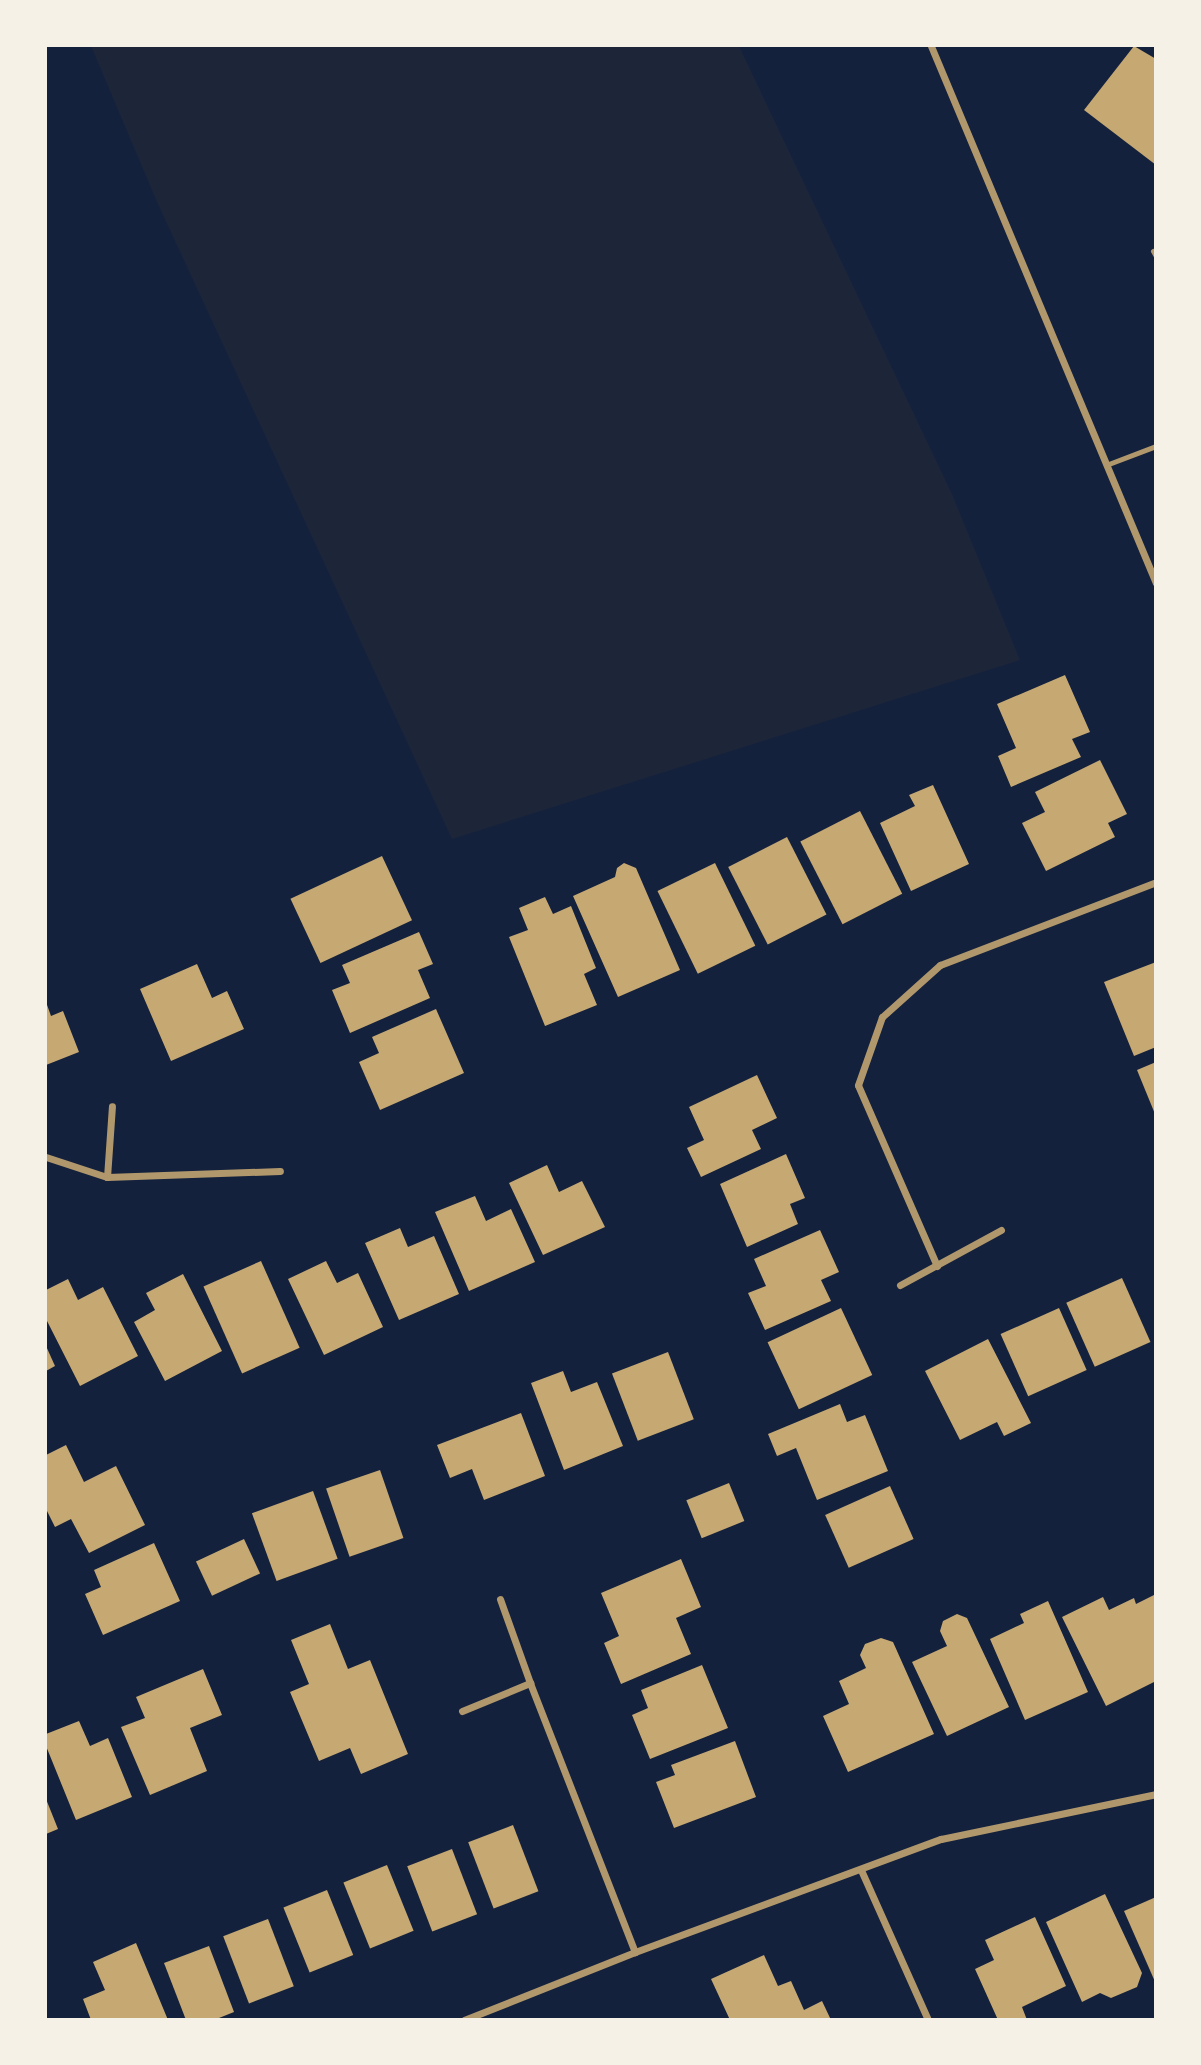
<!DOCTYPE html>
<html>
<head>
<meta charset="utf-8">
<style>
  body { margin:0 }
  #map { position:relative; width:1201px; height:2065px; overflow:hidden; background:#14213d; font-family:"Exo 2",sans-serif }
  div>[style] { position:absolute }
  .green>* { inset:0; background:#1d2539 }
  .building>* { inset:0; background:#c6a872; transform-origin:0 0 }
  .service>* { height:5px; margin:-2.5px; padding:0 2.5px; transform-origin:2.5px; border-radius:2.5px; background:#b1986c }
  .minor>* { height:7px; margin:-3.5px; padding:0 3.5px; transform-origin:3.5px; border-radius:3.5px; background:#b1986c }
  span { translate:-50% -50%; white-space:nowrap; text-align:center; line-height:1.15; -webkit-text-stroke:6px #f6f1e7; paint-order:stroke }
  .frame { position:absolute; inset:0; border:47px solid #f6f1e7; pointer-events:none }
</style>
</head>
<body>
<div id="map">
  <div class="green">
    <i style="clip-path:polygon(91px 46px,739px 46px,952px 494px,1020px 660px,452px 839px,157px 202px)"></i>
  </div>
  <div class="building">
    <i style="clip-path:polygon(1134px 46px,1156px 59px,1156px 165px,1084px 110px)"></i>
    <i style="clip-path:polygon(1065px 675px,1090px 732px,1072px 739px,1081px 757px,1011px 787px,998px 756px,1016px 748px,997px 704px)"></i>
    <i style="clip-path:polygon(1100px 760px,1127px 814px,1108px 823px,1115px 837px,1046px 871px,1022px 823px,1045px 812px,1035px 792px)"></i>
    <i style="clip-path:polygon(933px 785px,969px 864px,911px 891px,880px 823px,915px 806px,909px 795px)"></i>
    <i style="left:860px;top:811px;width:93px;height:67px;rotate:63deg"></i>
    <i style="left:787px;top:837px;width:87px;height:66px;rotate:63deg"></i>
    <i style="left:382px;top:856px;width:71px;height:101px;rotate:65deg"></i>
    <i style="clip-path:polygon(624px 863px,636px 868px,680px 970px,618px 997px,573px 896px,615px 877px,617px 868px)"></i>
    <i style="left:715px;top:863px;width:92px;height:64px;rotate:64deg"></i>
    <i style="clip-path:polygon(545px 897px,553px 914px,571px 906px,596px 968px,584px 974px,597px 1005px,545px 1026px,509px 937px,528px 930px,519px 908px)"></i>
    <i style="clip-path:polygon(419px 932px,433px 964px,418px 970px,430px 998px,350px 1033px,332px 990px,350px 983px,342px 965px)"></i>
    <i style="clip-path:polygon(1156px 962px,1156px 1047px,1134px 1056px,1104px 982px)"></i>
    <i style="clip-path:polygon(197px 964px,212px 998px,227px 991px,244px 1029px,171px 1061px,140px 989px)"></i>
    <i style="clip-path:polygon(46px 1002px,51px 1016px,63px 1011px,79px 1052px,46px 1065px)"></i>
    <i style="clip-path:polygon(436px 1009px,464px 1073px,380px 1110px,359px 1062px,379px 1053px,372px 1037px)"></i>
    <i style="clip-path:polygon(1156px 1062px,1156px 1114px,1155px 1114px,1137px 1070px)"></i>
    <i style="clip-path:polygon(757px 1075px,777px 1118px,752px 1130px,761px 1149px,701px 1177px,687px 1148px,704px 1140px,689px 1107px)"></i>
    <i style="clip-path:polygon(786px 1154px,805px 1198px,790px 1204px,798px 1224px,747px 1247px,720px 1184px)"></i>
    <i style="clip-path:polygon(547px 1165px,559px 1192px,582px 1181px,605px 1227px,543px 1255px,509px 1183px)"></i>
    <i style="clip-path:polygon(475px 1196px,486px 1221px,511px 1209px,535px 1262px,469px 1291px,435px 1212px)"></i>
    <i style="clip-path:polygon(400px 1228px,408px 1247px,434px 1236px,459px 1294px,399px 1320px,365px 1243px)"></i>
    <i style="clip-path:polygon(820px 1230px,839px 1272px,821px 1280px,831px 1301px,765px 1330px,748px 1293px,766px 1286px,754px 1259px)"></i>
    <i style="left:261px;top:1261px;width:95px;height:63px;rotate:66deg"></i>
    <i style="clip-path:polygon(326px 1261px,337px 1283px,358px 1273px,383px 1327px,324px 1355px,288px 1279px)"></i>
    <i style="clip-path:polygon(183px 1274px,222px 1351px,165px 1381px,134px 1322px,155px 1310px,146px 1293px)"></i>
    <i style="left:1122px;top:1278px;width:70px;height:61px;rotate:66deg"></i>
    <i style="clip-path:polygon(68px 1279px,78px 1300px,103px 1287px,138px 1356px,80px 1386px,46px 1319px,46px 1290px)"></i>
    <i style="left:841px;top:1308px;width:74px;height:81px;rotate:65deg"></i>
    <i style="left:1059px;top:1308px;width:68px;height:64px;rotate:66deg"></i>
    <i style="clip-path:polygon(988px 1339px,1031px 1423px,1004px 1436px,997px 1422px,960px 1440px,925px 1371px)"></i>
    <i style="clip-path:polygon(46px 1346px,55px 1366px,46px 1371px)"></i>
    <i style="left:668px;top:1352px;width:72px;height:60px;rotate:69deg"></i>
    <i style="clip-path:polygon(563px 1371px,571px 1392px,597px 1382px,623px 1446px,564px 1470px,531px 1383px)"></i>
    <i style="clip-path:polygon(840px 1404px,847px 1422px,865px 1415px,888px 1471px,817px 1500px,796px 1448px,777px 1456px,768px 1434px)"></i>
    <i style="clip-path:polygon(521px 1413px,545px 1476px,484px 1500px,472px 1469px,450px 1478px,437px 1445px)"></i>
    <i style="clip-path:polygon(66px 1445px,84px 1482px,116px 1466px,145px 1525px,89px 1553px,71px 1519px,55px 1527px,46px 1509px,46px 1455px)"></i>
    <i style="left:380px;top:1470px;width:72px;height:57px;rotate:71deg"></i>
    <i style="left:729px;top:1483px;width:41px;height:46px;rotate:68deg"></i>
    <i style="left:890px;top:1486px;width:58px;height:71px;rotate:66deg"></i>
    <i style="left:313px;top:1491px;width:72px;height:65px;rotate:70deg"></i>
    <i style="left:244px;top:1539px;width:38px;height:53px;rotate:65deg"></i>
    <i style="clip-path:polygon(154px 1543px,180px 1601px,103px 1635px,85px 1594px,101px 1587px,94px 1570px)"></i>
    <i style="clip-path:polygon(681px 1559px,701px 1607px,676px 1618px,691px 1654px,621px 1684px,604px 1643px,619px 1636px,601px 1593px)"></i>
    <i style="clip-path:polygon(1156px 1594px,1156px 1681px,1106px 1706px,1062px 1617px,1103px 1597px,1109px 1610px,1134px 1598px,1136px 1604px)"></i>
    <i style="clip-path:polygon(1048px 1601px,1088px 1692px,1025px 1720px,990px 1639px,1024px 1623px,1020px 1614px)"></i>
    <i style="clip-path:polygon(957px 1614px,967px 1618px,1009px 1707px,947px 1736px,912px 1662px,947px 1646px,940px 1631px,943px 1621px)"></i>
    <i style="clip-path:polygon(330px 1624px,348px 1669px,370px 1660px,408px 1754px,361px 1774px,350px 1748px,319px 1761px,290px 1692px,309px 1684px,291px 1640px)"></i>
    <i style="clip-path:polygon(881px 1638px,893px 1642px,934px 1734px,848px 1772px,823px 1716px,849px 1704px,839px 1681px,866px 1668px,860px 1655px,865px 1644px)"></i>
    <i style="clip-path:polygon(702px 1665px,728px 1728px,650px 1759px,632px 1715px,648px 1708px,641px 1690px)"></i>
    <i style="clip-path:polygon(203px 1669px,222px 1715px,190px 1728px,207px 1771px,150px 1795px,121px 1727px,145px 1718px,136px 1697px)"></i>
    <i style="clip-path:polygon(79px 1721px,90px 1746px,108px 1738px,132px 1797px,76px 1820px,46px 1746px,46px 1734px)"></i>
    <i style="clip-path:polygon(735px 1741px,756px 1797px,674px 1828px,656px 1782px,675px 1775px,671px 1765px)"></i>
    <i style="clip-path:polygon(46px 1799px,58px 1829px,46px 1834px)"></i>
    <i style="left:513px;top:1825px;width:71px;height:48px;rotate:69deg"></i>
    <i style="left:452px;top:1849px;width:70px;height:48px;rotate:69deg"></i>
    <i style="left:387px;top:1865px;width:71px;height:47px;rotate:68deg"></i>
    <i style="left:327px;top:1890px;width:70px;height:47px;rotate:68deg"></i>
    <i style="clip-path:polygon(1105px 1894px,1142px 1973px,1137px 1987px,1111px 1998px,1100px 1993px,1082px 2002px,1046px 1922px)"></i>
    <i style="clip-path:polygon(1156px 1897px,1156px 1984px,1124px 1911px)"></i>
    <i style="clip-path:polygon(1035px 1917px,1066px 1986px,1022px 2007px,1027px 2020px,998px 2020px,975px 1969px,994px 1960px,985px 1940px)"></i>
    <i style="left:268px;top:1919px;width:72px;height:48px;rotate:69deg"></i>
    <i style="clip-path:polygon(136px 1943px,168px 2020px,91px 2020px,83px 1999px,105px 1990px,93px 1962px)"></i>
    <i style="clip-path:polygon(209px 1946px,234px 2012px,214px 2020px,186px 2020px,164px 1963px)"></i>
    <i style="clip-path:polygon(764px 1955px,778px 1986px,791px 1981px,804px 2010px,822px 2001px,831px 2020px,730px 2020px,711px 1979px)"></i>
  </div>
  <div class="service">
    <i style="left:1153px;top:251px;width:6px;rotate:59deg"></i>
    <i style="left:1106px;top:465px;width:53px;rotate:-20.8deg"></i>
  </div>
  <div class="minor">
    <i style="left:931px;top:46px;width:582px;rotate:67.27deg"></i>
    <i style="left:46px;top:1157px;width:64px;rotate:18.2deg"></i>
    <i style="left:107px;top:1177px;width:173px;rotate:-2deg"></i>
    <i style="left:107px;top:1177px;width:71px;rotate:-86deg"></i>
    <i style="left:937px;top:1266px;width:197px;rotate:-113.6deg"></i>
    <i style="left:858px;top:1085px;width:72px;rotate:-70.6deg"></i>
    <i style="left:882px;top:1017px;width:78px;rotate:-41.9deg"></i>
    <i style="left:940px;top:965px;width:231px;rotate:-21deg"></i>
    <i style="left:900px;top:1285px;width:115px;rotate:-28.6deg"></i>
    <i style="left:500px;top:1599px;width:89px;rotate:70.3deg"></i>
    <i style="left:530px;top:1683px;width:289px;rotate:68.7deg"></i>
    <i style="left:462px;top:1711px;width:74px;rotate:-22.4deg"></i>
    <i style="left:861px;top:1870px;width:164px;rotate:65.9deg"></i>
    <i style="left:464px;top:2020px;width:184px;rotate:-21.7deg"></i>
    <i style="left:635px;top:1952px;width:326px;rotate:-20.3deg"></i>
    <i style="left:941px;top:1839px;width:220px;rotate:-11.8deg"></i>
  </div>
  <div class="frame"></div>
</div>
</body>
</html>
